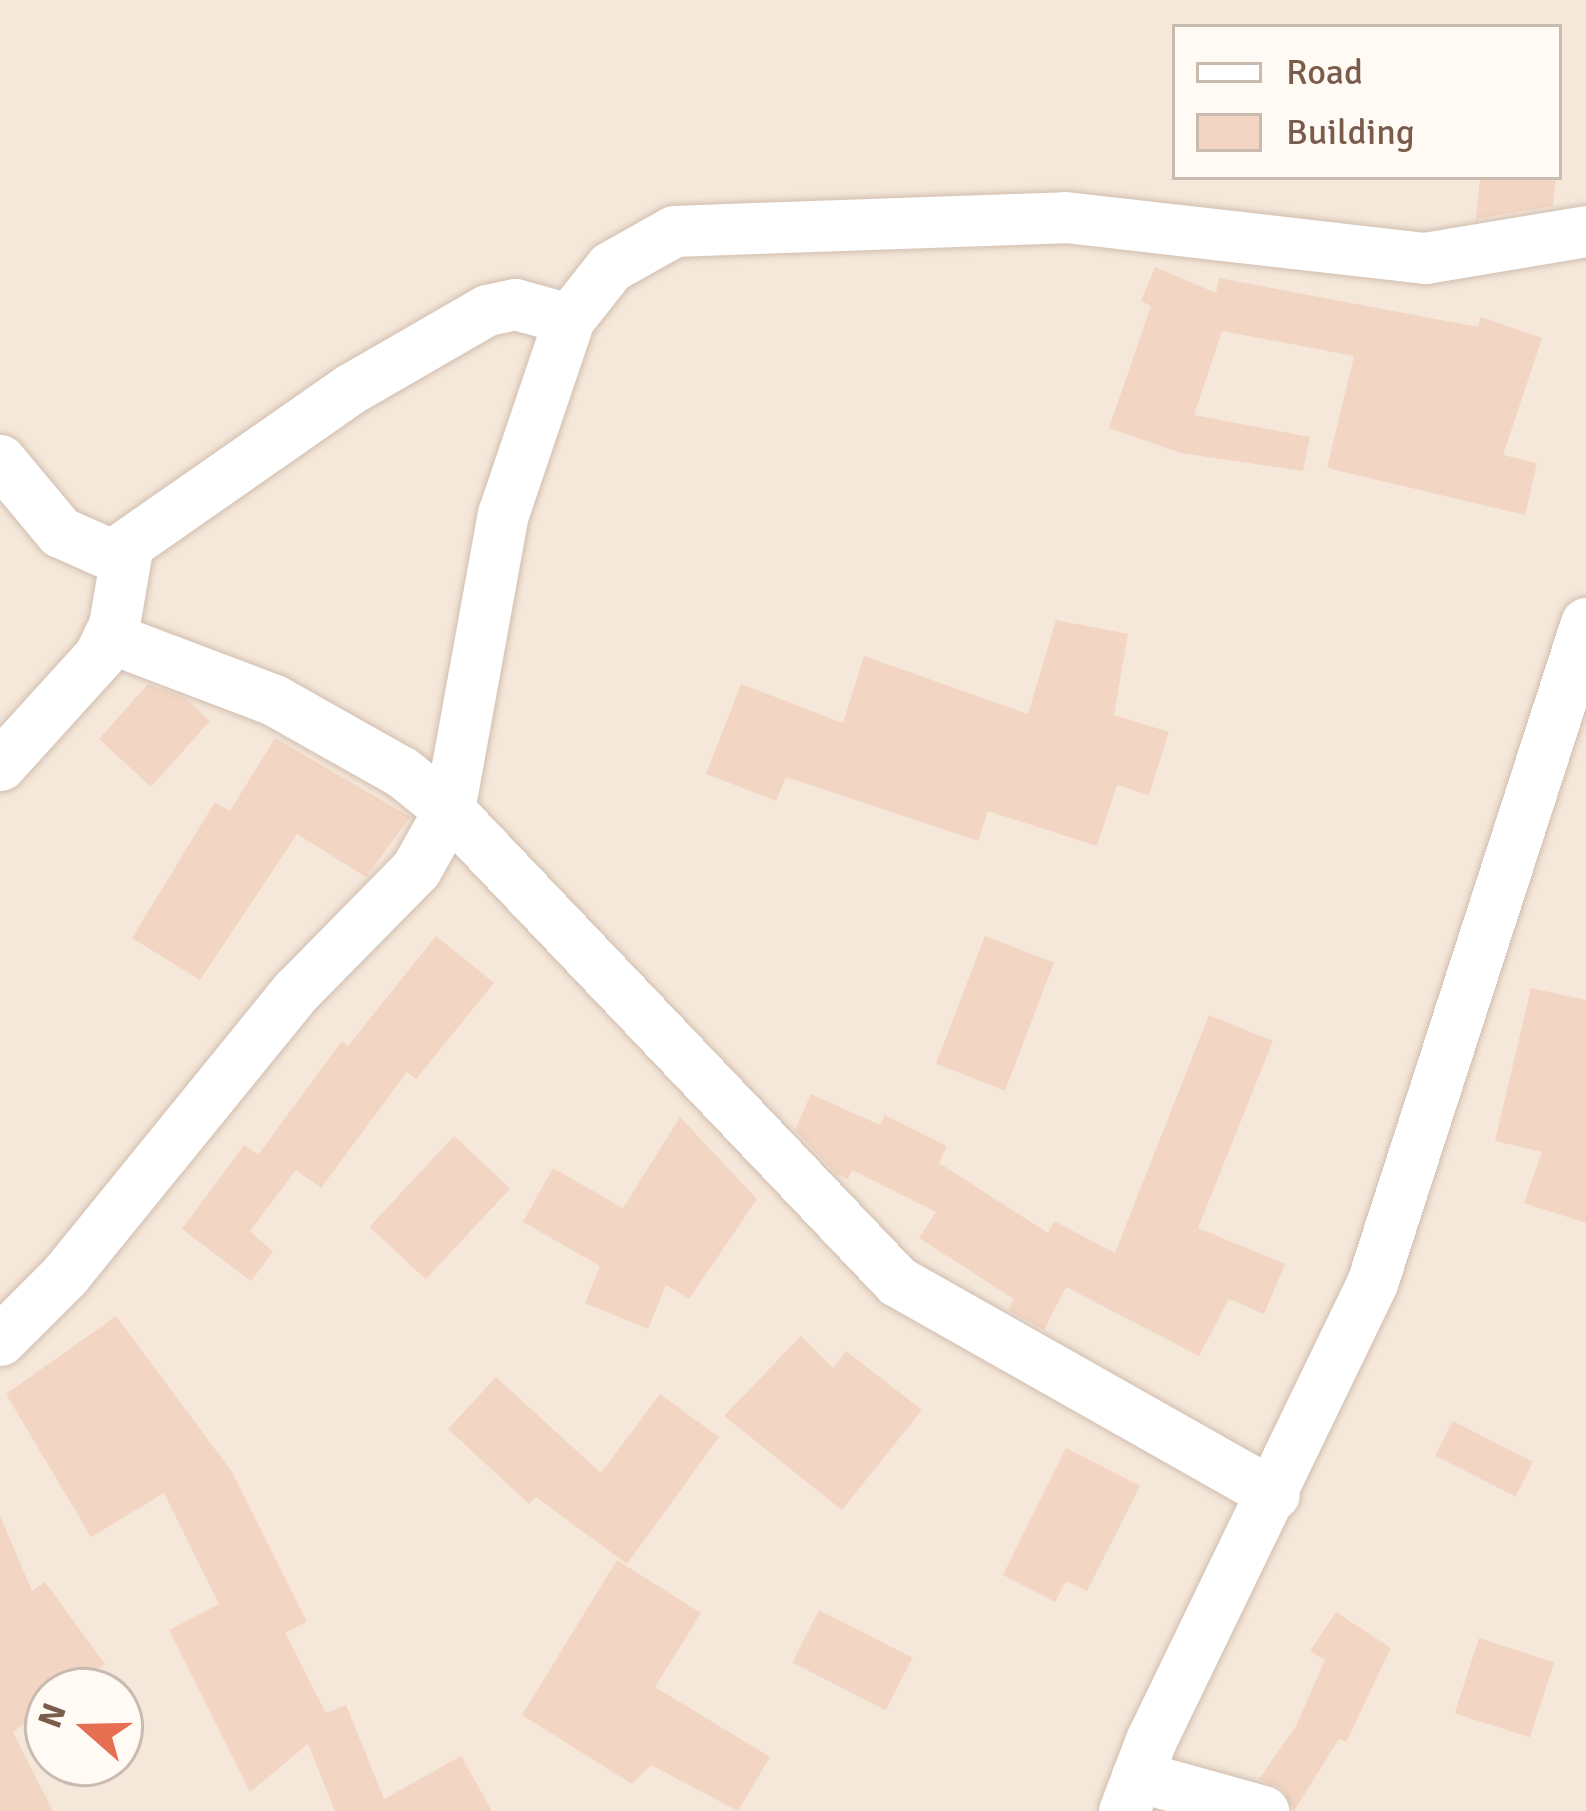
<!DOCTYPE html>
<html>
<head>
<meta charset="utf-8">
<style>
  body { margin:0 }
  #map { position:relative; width:1586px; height:1811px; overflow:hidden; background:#fdf6ec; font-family:Signika,sans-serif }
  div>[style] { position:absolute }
  .residential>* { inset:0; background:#f5e8da }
  .building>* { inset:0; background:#f3d5c3; transform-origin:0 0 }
  .roads { filter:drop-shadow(0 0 3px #d1beb0) drop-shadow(0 0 3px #d1beb0) }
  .street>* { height:51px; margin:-25.5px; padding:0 25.5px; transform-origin:25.5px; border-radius:25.5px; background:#fff }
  span { translate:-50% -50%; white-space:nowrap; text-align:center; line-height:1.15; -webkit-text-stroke:12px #fffaf3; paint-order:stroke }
  .legend { position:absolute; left:1172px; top:24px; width:390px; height:156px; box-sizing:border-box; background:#fffaf3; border:3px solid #cabbb1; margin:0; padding:15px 21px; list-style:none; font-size:36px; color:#7a5c4d }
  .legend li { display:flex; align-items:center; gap:24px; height:60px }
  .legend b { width:60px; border:3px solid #cabbb1 }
  .north { position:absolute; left:24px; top:1667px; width:120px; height:120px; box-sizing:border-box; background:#fffaf3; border:3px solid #cabbb1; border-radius:50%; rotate:290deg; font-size:33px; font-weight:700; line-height:48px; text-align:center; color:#7a5c4d }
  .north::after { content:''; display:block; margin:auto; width:42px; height:54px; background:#e76f51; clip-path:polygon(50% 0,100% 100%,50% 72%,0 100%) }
</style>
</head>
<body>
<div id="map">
  <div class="residential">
    <i style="clip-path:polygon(evenodd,0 0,1586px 0,1586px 1811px,0 1811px,0 0,1175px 27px,1559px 27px,1559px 177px,1175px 177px,1175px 27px,0 0,48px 1691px,120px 1691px,120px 1763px,48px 1763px,48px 1691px)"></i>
  </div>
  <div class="building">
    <i style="clip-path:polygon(1480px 177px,1556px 177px,1553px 206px,1476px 219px)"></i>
    <i style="clip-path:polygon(1155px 267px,1216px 293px,1219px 278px,1478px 327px,1481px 317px,1542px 338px,1503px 455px,1537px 463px,1525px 515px,1327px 468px,1354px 356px,1222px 331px,1194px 415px,1310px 437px,1303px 471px,1181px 453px,1109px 428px,1151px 306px,1141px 301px)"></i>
    <i style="clip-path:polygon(1056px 620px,1128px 634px,1114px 715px,1169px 732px,1149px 795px,1117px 785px,1097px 846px,988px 811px,978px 841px,786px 777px,776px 801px,706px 774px,741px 684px,843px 723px,864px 656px,1028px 714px)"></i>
    <i style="clip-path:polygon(148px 684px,185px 698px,210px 721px,151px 787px,99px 739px)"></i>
    <i style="clip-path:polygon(275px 738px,410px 817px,366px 877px,297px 834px,200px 980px,132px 938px,215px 802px,230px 811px)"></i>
    <i style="clip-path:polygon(436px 936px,494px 983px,416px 1079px,407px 1072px,321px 1188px,296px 1170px,250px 1231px,273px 1252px,251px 1281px,182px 1229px,244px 1145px,258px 1155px,342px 1041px,348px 1046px)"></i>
    <i style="left:985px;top:936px;width:74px;height:137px;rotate:21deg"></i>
    <i style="clip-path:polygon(1531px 988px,1586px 1000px,1586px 1223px,1524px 1203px,1542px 1152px,1495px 1141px)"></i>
    <i style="clip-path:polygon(1209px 1015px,1273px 1041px,1198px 1228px,1285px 1264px,1264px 1314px,1229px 1299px,1199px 1356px,1066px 1287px,1044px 1330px,1008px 1310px,1014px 1299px,919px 1238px,936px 1212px,852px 1170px,848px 1179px,836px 1174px,795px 1130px,811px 1094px,880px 1125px,885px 1115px,947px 1146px,939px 1163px,1048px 1233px,1054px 1221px,1115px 1253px)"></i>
    <i style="clip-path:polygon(680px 1117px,757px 1199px,689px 1299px,666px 1285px,648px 1329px,585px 1303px,600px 1266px,523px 1222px,553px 1168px,623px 1208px)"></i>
    <i style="left:454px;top:1136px;width:77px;height:124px;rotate:43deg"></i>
    <i style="clip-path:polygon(116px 1316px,232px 1472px,307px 1622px,285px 1633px,326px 1713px,346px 1705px,384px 1799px,461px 1756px,492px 1811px,335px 1811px,308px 1744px,250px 1792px,169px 1630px,219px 1604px,164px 1493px,91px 1537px,6px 1394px)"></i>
    <i style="clip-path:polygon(801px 1336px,833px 1368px,846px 1351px,922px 1410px,842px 1510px,724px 1416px)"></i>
    <i style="clip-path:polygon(496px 1377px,601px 1473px,660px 1394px,719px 1437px,627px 1564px,536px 1497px,529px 1504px,448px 1429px)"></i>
    <i style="left:1453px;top:1421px;width:90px;height:39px;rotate:27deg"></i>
    <i style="clip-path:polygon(1066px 1448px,1140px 1486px,1087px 1591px,1066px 1581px,1055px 1602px,1003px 1575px)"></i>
    <i style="clip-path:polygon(0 1516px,32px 1591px,45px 1582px,105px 1664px,69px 1691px,48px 1691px,48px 1706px,13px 1732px,53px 1811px,0 1811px)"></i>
    <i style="clip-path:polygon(617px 1560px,701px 1613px,655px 1687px,770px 1757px,738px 1811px,651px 1765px,632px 1784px,522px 1715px)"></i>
    <i style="left:819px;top:1610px;width:105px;height:59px;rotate:27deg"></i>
    <i style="clip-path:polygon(1336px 1612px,1391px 1648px,1346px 1742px,1339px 1739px,1294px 1811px,1283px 1789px,1259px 1779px,1296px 1726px,1325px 1660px,1310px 1651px)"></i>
    <i style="left:1479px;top:1638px;width:79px;height:79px;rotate:18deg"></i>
  </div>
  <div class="roads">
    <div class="street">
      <i style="left:0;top:460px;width:94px;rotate:50.2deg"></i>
      <i style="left:60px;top:532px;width:57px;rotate:23.9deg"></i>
      <i style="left:112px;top:555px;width:290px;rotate:-34.9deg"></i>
      <i style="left:350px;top:389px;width:158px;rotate:-30deg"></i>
      <i style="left:487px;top:310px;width:29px;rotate:-12deg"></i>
      <i style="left:515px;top:304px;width:56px;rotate:15.5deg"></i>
      <i style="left:108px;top:637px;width:178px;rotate:20.8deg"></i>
      <i style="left:274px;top:700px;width:147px;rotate:29.4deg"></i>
      <i style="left:402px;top:772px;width:60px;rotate:39deg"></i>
      <i style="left:449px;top:810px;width:650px;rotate:46.43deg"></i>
      <i style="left:897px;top:1281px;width:433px;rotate:29.5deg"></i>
      <i style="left:0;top:765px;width:147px;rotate:-47.8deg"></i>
      <i style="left:99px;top:656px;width:34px;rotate:-64deg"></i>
      <i style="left:114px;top:625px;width:77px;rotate:-80.3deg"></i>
      <i style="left:0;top:1340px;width:92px;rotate:-45deg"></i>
      <i style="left:65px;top:1275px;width:366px;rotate:-50.9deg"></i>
      <i style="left:296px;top:991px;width:171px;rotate:-45.5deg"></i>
      <i style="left:416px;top:869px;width:68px;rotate:-60.8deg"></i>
      <i style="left:449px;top:810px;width:301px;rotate:-79.7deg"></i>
      <i style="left:503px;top:514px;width:206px;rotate:-71.3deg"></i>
      <i style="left:569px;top:319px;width:66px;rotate:-51.7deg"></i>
      <i style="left:610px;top:267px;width:73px;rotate:-29.4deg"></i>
      <i style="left:674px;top:231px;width:81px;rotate:-2.1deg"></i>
      <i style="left:755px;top:228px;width:310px;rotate:-2deg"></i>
      <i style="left:1065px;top:217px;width:362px;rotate:6.5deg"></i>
      <i style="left:1425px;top:258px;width:163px;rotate:-9.5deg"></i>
      <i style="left:1137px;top:1776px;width:131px;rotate:15.5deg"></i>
      <i style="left:1124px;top:1811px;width:76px;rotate:-69.2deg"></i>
      <i style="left:1151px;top:1740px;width:508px;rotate:-64.19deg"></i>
      <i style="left:1372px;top:1283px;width:694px;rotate:-72.04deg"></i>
    </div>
  </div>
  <ul class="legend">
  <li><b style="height:15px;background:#fff"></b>Road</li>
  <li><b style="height:33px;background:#f3d5c3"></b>Building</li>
  </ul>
  <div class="north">N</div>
</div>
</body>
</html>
